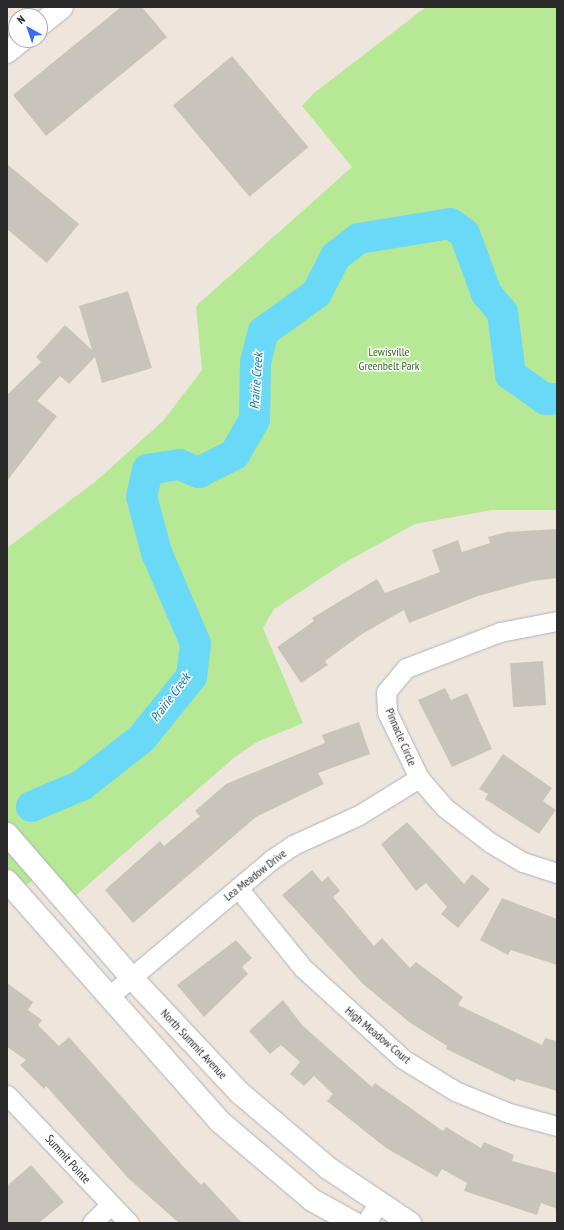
<!DOCTYPE html>
<html>
<head>
<meta charset="utf-8">
<style>
  body { margin:0 }
  #map { position:relative; width:564px; height:1230px; overflow:hidden; background:#eee6dd; font-family:"PT Sans Narrow",sans-serif }
  div>[style] { position:absolute }
  .green>* { inset:0; background:#b6e896 }
  .river>* { height:31px; margin:-15.5px; padding:0 15.5px; transform-origin:15.5px; border-radius:15.5px; background:#69d9f7 }
  .building>* { inset:0; background:#c9c4bb; transform-origin:0 0 }
  .roads { filter:drop-shadow(0 0 1px #adb1bc) drop-shadow(0 0 1px #adb1bc) }
  .minor>* { height:19px; margin:-9.5px; padding:0 9.5px; transform-origin:9.5px; border-radius:9.5px; background:#fff }
  .secondary>* { height:22px; margin:-11px; padding:0 11px; transform-origin:11px; border-radius:11px; background:#fff }
  span { translate:-50% -50%; white-space:nowrap; text-align:center; line-height:1.15; -webkit-text-stroke:3px #fff; paint-order:stroke }
  .park-label { font-size:12px; color:#2d6e15 }
  .street-label { font-size:12px; color:#2b2b2b }
  .water-label { font-size:13px; color:#0478a7; font-style:italic }
  .frame { position:absolute; inset:0; border:8px solid #2b2b2b; pointer-events:none }
  .north { position:absolute; left:8px; top:8px; width:40px; height:40px; box-sizing:border-box; background:#fff; border:1px solid #aaa; border-radius:50%; rotate:320deg; font-size:11px; font-weight:700; line-height:16px; text-align:center; color:#2b2b2b }
  .north::after { content:''; display:block; margin:auto; width:14px; height:18px; background:#3969ff; clip-path:polygon(50% 0,100% 100%,50% 72%,0 100%) }
</style>
</head>
<body>
<div id="map">
  <div class="green">
    <i style="clip-path:polygon(426px 7px,557px 7px,557px 510px,492px 510px,415px 524px,344px 563px,274px 609px,263px 628px,303px 723px,257px 742px,235px 757px,74px 897px,50px 869px,7px 898px,7px 548px,96px 481px,163px 421px,202px 370px,196px 306px,352px 167px,302px 106px,314px 93px)"></i>
  </div>
  <div class="river">
    <i style="left:31px;top:806px;width:54px;rotate:-22.8deg"></i>
    <i style="left:81px;top:785px;width:76px;rotate:-38.1deg"></i>
    <i style="left:141px;top:738px;width:80px;rotate:-51.1deg"></i>
    <i style="left:191px;top:676px;width:33px;rotate:-83deg"></i>
    <i style="left:195px;top:643px;width:99px;rotate:-113.2deg"></i>
    <i style="left:156px;top:552px;width:58px;rotate:-105deg"></i>
    <i style="left:141px;top:496px;width:28px;rotate:-77deg"></i>
    <i style="left:147px;top:469px;width:32px;rotate:-9deg"></i>
    <i style="left:179px;top:464px;width:21px;rotate:23deg"></i>
    <i style="left:198px;top:472px;width:40px;rotate:-26.6deg"></i>
    <i style="left:234px;top:454px;width:40px;rotate:-60.3deg"></i>
    <i style="left:254px;top:419px;width:57px;rotate:-89deg"></i>
    <i style="left:255px;top:362px;width:32px;rotate:-76deg"></i>
    <i style="left:263px;top:331px;width:65px;rotate:-35.6deg"></i>
    <i style="left:316px;top:293px;width:42px;rotate:-62.8deg"></i>
    <i style="left:335px;top:256px;width:29px;rotate:-38deg"></i>
    <i style="left:358px;top:238px;width:93px;rotate:-9.3deg"></i>
    <i style="left:450px;top:223px;width:17px;rotate:36deg"></i>
    <i style="left:464px;top:233px;width:64px;rotate:69.9deg"></i>
    <i style="left:486px;top:293px;width:25px;rotate:50deg"></i>
    <i style="left:502px;top:312px;width:63px;rotate:82.6deg"></i>
    <i style="left:510px;top:374px;width:43px;rotate:35.5deg"></i>
    <i style="left:545px;top:399px;width:12px;rotate:-5deg"></i>
  </div>
  <div class="building">
    <i style="clip-path:polygon(121px 7px,142px 7px,167px 37px,46px 136px,13px 95px)"></i>
    <i style="left:232px;top:56px;width:119px;height:77px;rotate:50deg"></i>
    <i style="clip-path:polygon(7px 164px,79px 224px,47px 263px,7px 229px)"></i>
    <i style="clip-path:polygon(128px 291px,152px 368px,102px 383px,95px 357px,69px 384px,60px 376px,37px 401px,57px 416px,7px 481px,7px 395px,41px 362px,36px 357px,65px 325px,92px 350px,79px 306px)"></i>
    <i style="clip-path:polygon(557px 529px,557px 578px,533px 581px,478px 596px,409px 623px,404px 610px,362px 634px,325px 661px,328px 665px,301px 683px,277px 647px,314px 621px,312px 618px,377px 579px,385px 593px,440px 572px,432px 550px,458px 540px,462px 552px,490px 543px,488px 537px,507px 532px)"></i>
    <i style="left:543px;top:661px;width:44px;height:33px;rotate:86deg"></i>
    <i style="clip-path:polygon(445px 688px,451px 700px,467px 693px,492px 749px,452px 767px,418px 700px)"></i>
    <i style="clip-path:polygon(359px 722px,370px 754px,318px 773px,324px 784px,256px 817px,133px 923px,105px 890px,160px 841px,164px 846px,200px 816px,195px 811px,226px 784px,325px 743px,322px 735px)"></i>
    <i style="clip-path:polygon(503px 754px,552px 788px,543px 801px,556px 810px,539px 834px,485px 799px,488px 794px,479px 789px)"></i>
    <i style="clip-path:polygon(407px 822px,464px 884px,472px 874px,490px 889px,458px 928px,441px 914px,447px 907px,426px 883px,416px 891px,381px 844px)"></i>
    <i style="clip-path:polygon(312px 870px,322px 882px,328px 876px,340px 891px,333px 897px,374px 946px,382px 938px,410px 968px,416px 962px,463px 997px,458px 1005px,542px 1045px,545px 1038px,557px 1041px,557px 1091px,516px 1079px,515px 1082px,446px 1049px,447px 1046px,409px 1022px,363px 984px,282px 895px)"></i>
    <i style="clip-path:polygon(502px 898px,557px 919px,557px 965px,511px 950px,508px 955px,480px 940px)"></i>
    <i style="clip-path:polygon(236px 940px,252px 958px,242px 967px,248px 974px,204px 1017px,177px 985px)"></i>
    <i style="clip-path:polygon(7px 983px,33px 1002px,28px 1010px,42px 1020px,38px 1025px,59px 1046px,69px 1037px,181px 1164px,201px 1185px,204px 1182px,242px 1223px,179px 1223px,129px 1179px,46px 1086px,44px 1089px,20px 1065px,26px 1060px,7px 1047px)"></i>
    <i style="clip-path:polygon(283px 1000px,302px 1025px,372px 1087px,375px 1083px,443px 1131px,446px 1127px,481px 1148px,484px 1142px,514px 1155px,512px 1161px,557px 1173px,557px 1209px,541px 1203px,537px 1215px,464px 1191px,467px 1183px,442px 1169px,437px 1177px,386px 1148px,327px 1101px,333px 1094px,314px 1076px,304px 1086px,290px 1074px,300px 1062px,281px 1045px,270px 1054px,249px 1031px)"></i>
    <i style="clip-path:polygon(31px 1165px,64px 1202px,39px 1223px,7px 1223px,7px 1186px)"></i>
  </div>
  <div class="roads">
    <div class="minor">
      <i style="left:557px;top:621px;width:58px;rotate:169.1deg"></i>
      <i style="left:500px;top:632px;width:101px;rotate:159deg"></i>
      <i style="left:406px;top:668px;width:31px;rotate:130deg"></i>
      <i style="left:386px;top:692px;width:20px;rotate:87deg"></i>
      <i style="left:387px;top:712px;width:73px;rotate:64.1deg"></i>
      <i style="left:419px;top:778px;width:38px;rotate:49deg"></i>
      <i style="left:444px;top:807px;width:59px;rotate:37.5deg"></i>
      <i style="left:491px;top:843px;width:37px;rotate:31deg"></i>
      <i style="left:523px;top:862px;width:36px;rotate:18deg"></i>
      <i style="left:238px;top:888px;width:103px;rotate:50.9deg"></i>
      <i style="left:303px;top:968px;width:135px;rotate:42.3deg"></i>
      <i style="left:403px;top:1059px;width:61px;rotate:31.6deg"></i>
      <i style="left:455px;top:1091px;width:58px;rotate:22.2deg"></i>
      <i style="left:509px;top:1113px;width:50px;rotate:15.2deg"></i>
      <i style="left:108px;top:997px;width:213px;rotate:-40deg"></i>
      <i style="left:271px;top:860px;width:27px;rotate:-34deg"></i>
      <i style="left:293px;top:845px;width:72px;rotate:-24.4deg"></i>
      <i style="left:359px;top:815px;width:70px;rotate:-31.7deg"></i>
      <i style="left:7px;top:1095px;width:177px;rotate:46.4deg"></i>
      <i style="left:92px;top:1223px;width:25px;rotate:-45deg"></i>
      <i style="left:366px;top:1223px;width:22px;rotate:-58deg"></i>
    </div>
    <div class="secondary">
      <i style="left:40px;top:25px;width:28px;rotate:-39deg"></i>
      <i style="left:7px;top:52px;width:19px;rotate:-39deg"></i>
      <i style="left:7px;top:834px;width:189px;rotate:49.1deg"></i>
      <i style="left:131px;top:977px;width:159px;rotate:46.8deg"></i>
      <i style="left:240px;top:1093px;width:116px;rotate:40.4deg"></i>
      <i style="left:328px;top:1168px;width:99px;rotate:33.9deg"></i>
      <i style="left:7px;top:881px;width:320px;rotate:48.5deg"></i>
      <i style="left:219px;top:1121px;width:122px;rotate:40.3deg"></i>
      <i style="left:312px;top:1200px;width:48px;rotate:28.7deg"></i>
    </div>
  </div>
  <div class="park-label">
    <span style="left:389px;top:359px">Lewisville<br>Greenbelt Park</span>
  </div>
  <div class="street-label">
    <span style="left:401px;top:737px;rotate:67deg">Pinnacle Circle</span>
    <span style="left:255px;top:875px;rotate:-38deg">Lea Meadow Drive</span>
    <span style="left:378px;top:1035px;rotate:40deg">High Meadow Court</span>
    <span style="left:194px;top:1044px;rotate:47deg">North Summit Avenue</span>
    <span style="left:68px;top:1159px;rotate:48deg">Summit Pointe</span>
  </div>
  <div class="water-label">
    <span style="left:257px;top:381px;rotate:-86deg">Prairie Creek</span>
    <span style="left:171px;top:698px;rotate:-53deg">Prairie Creek</span>
  </div>
  <div class="frame"></div>
  <div class="north">N</div>
</div>
</body>
</html>
